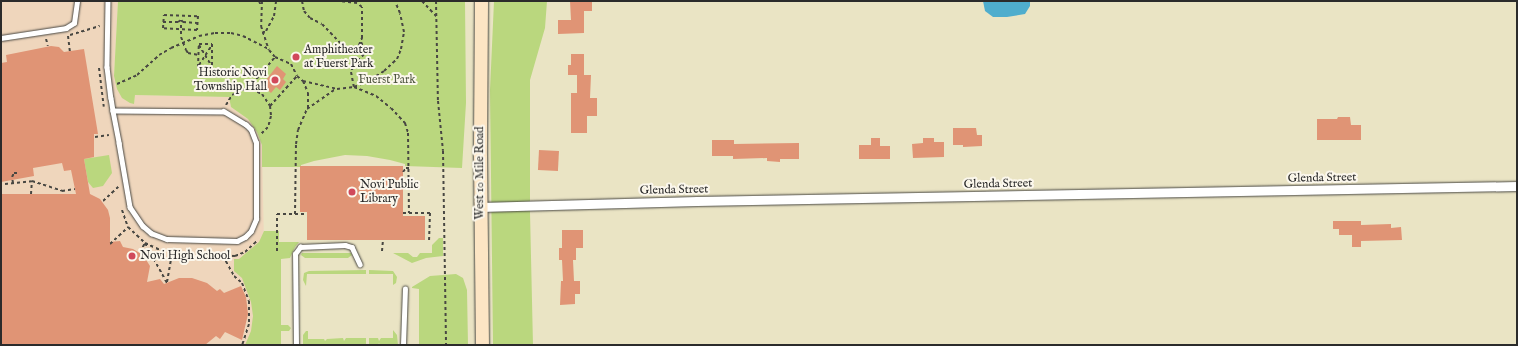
<!DOCTYPE html>
<html>
<head>
<meta charset="utf-8">
<style>
  body { margin:0 }
  #map { position:relative; width:1518px; height:346px; overflow:hidden; background:#eae4c4; font-family:"IM FELL English",serif }
  div>[style] { position:absolute }
  .built>* { inset:0; background:#efd6bc }
  .green>* { inset:0; background:#bad77e }
  .water>* { inset:0; background:#4fadcd }
  .building>* { inset:0; background:#e09475; transform-origin:0 0 }
  .path>* { height:2px; margin-top:-1px; transform-origin:0; background:repeating-linear-gradient(90deg,#484742 0 3px,transparent 0 6px) }
  .roads { filter:drop-shadow(0 0 1px #484742) drop-shadow(0 0 1px #484742) }
  .service>* { height:4.5px; margin:-2.25px; padding:0 2.25px; transform-origin:2.25px; border-radius:2.25px; background:#fff }
  .minor>* { height:9px; margin:-4.5px; padding:0 4.5px; transform-origin:4.5px; border-radius:4.5px; background:#fff }
  .secondary>* { height:13px; margin:-6.5px; padding:0 6.5px; transform-origin:6.5px; border-radius:6.5px; background:#fce5c4 }
  .dots>* { width:11px; height:11px; translate:-50% -50%; box-sizing:border-box; border:2px solid #fbf7ec; border-radius:50% }
  span { translate:-50% -50%; white-space:nowrap; text-align:center; line-height:1.15; -webkit-text-stroke:4px #fbf7ec; paint-order:stroke }
  .poi-label { font-size:12px; color:#2b2b2b }
  .left { translate:0 -50%; text-align:left }
  .right { translate:-100% -50%; text-align:right }
  .park-label { font-size:12px; color:#4f5640 }
  .street-label { font-size:12px; color:#2b2b2b }
  .frame { position:absolute; inset:0; border:2px solid #2b2b2b; pointer-events:none }
</style>
</head>
<body>
<div id="map">
  <div class="built">
    <i style="clip-path:polygon(1px 1px,118px 1px,114px 76px,134px 103px,135px 95px,229px 97px,231px 107px,248px 119px,254px 126px,262px 145px,266px 345px,1px 345px)"></i>
  </div>
  <div class="green">
    <i style="clip-path:polygon(118px 1px,465px 1px,466px 103px,462px 168px,405px 166px,405px 164px,390px 160px,367px 156px,345px 155px,314px 161px,301px 165px,301px 167px,262px 167px,262px 145px,257px 132px,248px 119px,231px 107px,229px 97px,135px 95px,134px 104px,130px 103px,122px 98px,117px 89px,114px 76px)"></i>
    <i style="clip-path:polygon(494px 1px,547px 1px,545px 28px,530px 80px,530px 212px,533px 345px,493px 345px,490px 90px)"></i>
    <i style="clip-path:polygon(109px 155px,112px 173px,103px 186px,93px 188px,88px 182px,84px 159px)"></i>
    <i style="clip-path:polygon(264px 231px,279px 231px,279px 242px,299px 242px,295px 247px,290px 258px,281px 259px,281px 325px,288px 325px,291px 328px,289px 331px,281px 331px,281px 345px,245px 345px,251px 331px,253px 316px,251px 302px,242px 278px,234px 271px,234px 259px,239px 259px,259px 242px)"></i>
    <i style="clip-path:polygon(439px 238px,443px 238px,443px 256px,426px 258px,412px 263px,393px 253px,408px 253px,413px 257px,417px 257px,420px 253px,432px 253px,432px 245px)"></i>
    <i style="clip-path:polygon(302px 253px,351px 253px,352px 255px,348px 258px,305px 258px,301px 255px)"></i>
    <i style="clip-path:polygon(366px 270px,366px 274px,307px 274px,306px 286px,303px 280px,304px 273px,309px 271px)"></i>
    <i style="clip-path:polygon(369px 270px,393px 271px,397px 277px,396px 283px,393px 285px,393px 274px,369px 274px)"></i>
    <i style="clip-path:polygon(456px 274px,463px 278px,467px 290px,468px 345px,419px 345px,419px 289px,412px 288px,412px 287px,430px 276px)"></i>
    <i style="clip-path:polygon(393px 330px,397px 335px,398px 345px,380px 345px,379px 343px,378px 345px,369px 345px,369px 338px,378px 338px,379px 341px,381px 338px,393px 338px)"></i>
    <i style="clip-path:polygon(306px 331px,308px 331px,308px 339px,324px 339px,325px 341px,327px 339px,343px 338px,344px 341px,346px 338px,366px 338px,366px 345px,325px 344px,303px 345px,303px 335px)"></i>
  </div>
  <div class="water">
    <i style="clip-path:polygon(983px 1px,1030px 1px,1030px 6px,1025px 14px,1007px 17px,993px 17px,985px 11px)"></i>
  </div>
  <div class="building">
    <i style="clip-path:polygon(570px 1px,592px 1px,592px 11px,584px 11px,584px 33px,558px 34px,558px 20px,571px 20px)"></i>
    <i style="clip-path:polygon(51px 46px,59px 47px,64px 52px,84px 49px,98px 134px,94px 134px,94px 157px,84px 159px,90px 194px,100px 199px,108px 210px,110px 218px,110px 242px,120px 241px,123px 247px,133px 249px,143px 255px,150px 266px,147px 282px,160px 279px,164px 284px,179px 278px,192px 278px,207px 283px,217px 291px,220px 289px,224px 293px,241px 286px,246px 297px,248px 314px,242px 340px,225px 332px,220px 339px,216px 336px,205px 345px,1px 345px,1px 194px,76px 194px,71px 170px,64px 171px,62px 163px,33px 168px,34px 176px,1px 182px,1px 63px,7px 62px,6px 55px)"></i>
    <i style="clip-path:polygon(571px 54px,584px 54px,584px 75px,591px 75px,590px 98px,597px 98px,597px 116px,587px 116px,587px 133px,571px 133px,571px 93px,577px 93px,577px 75px,568px 75px,568px 65px,571px 65px)"></i>
    <i style="clip-path:polygon(277px 66px,286px 74px,283px 79px,286px 82px,280px 90px,276px 87px,271px 93px,262px 85px)"></i>
    <i style="clip-path:polygon(1338px 117px,1350px 117px,1351px 125px,1361px 125px,1361px 140px,1317px 140px,1317px 119px,1337px 119px)"></i>
    <i style="clip-path:polygon(953px 128px,976px 128px,977px 135px,982px 135px,982px 146px,963px 147px,963px 145px,953px 145px)"></i>
    <i style="clip-path:polygon(871px 138px,880px 138px,880px 146px,890px 146px,890px 159px,859px 159px,859px 145px,871px 145px)"></i>
    <i style="clip-path:polygon(923px 138px,934px 138px,934px 142px,944px 142px,944px 157px,913px 158px,912px 144px,923px 143px)"></i>
    <i style="clip-path:polygon(712px 140px,734px 140px,734px 144px,799px 143px,799px 159px,780px 159px,780px 162px,767px 161px,767px 158px,733px 159px,733px 156px,712px 156px)"></i>
    <i style="left:539px;top:150px;width:20px;height:20px;rotate:3deg"></i>
    <i style="clip-path:polygon(300px 166px,403px 166px,403px 216px,425px 216px,425px 240px,307px 240px,307px 212px,300px 212px)"></i>
    <i style="clip-path:polygon(1333px 221px,1361px 221px,1361px 225px,1391px 224px,1391px 228px,1401px 227px,1402px 240px,1361px 241px,1361px 247px,1352px 247px,1352px 235px,1339px 235px,1339px 229px,1333px 229px)"></i>
    <i style="clip-path:polygon(562px 230px,583px 230px,583px 248px,576px 248px,576px 260px,573px 260px,574px 281px,580px 281px,580px 294px,575px 294px,575px 304px,560px 305px,561px 281px,563px 281px,562px 260px,559px 260px,559px 248px,562px 248px)"></i>
  </div>
  <div class="path">
    <i style="left:259px;top:1px;width:5px;rotate:68deg"></i>
    <i style="left:262px;top:1px;width:25px;rotate:92deg"></i>
    <i style="left:261px;top:26px;width:25px;rotate:72deg"></i>
    <i style="left:269px;top:50px;width:9px;rotate:49deg"></i>
    <i style="left:275px;top:57px;width:17px;rotate:24deg"></i>
    <i style="left:291px;top:64px;width:13px;rotate:63deg"></i>
    <i style="left:297px;top:76px;width:8px;rotate:40deg"></i>
    <i style="left:303px;top:81px;width:35px;rotate:13deg"></i>
    <i style="left:337px;top:89px;width:17px;rotate:-7deg"></i>
    <i style="left:354px;top:87px;width:13px;rotate:-23deg"></i>
    <i style="left:366px;top:82px;width:21px;rotate:-31deg"></i>
    <i style="left:384px;top:71px;width:18px;rotate:-43deg"></i>
    <i style="left:397px;top:59px;width:11px;rotate:-68deg"></i>
    <i style="left:401px;top:49px;width:17px;rotate:-80deg"></i>
    <i style="left:404px;top:32px;width:19px;rotate:-102deg"></i>
    <i style="left:400px;top:13px;width:13px;rotate:-113deg"></i>
    <i style="left:302px;top:1px;width:10px;rotate:79deg"></i>
    <i style="left:304px;top:11px;width:9px;rotate:49deg"></i>
    <i style="left:310px;top:18px;width:13px;rotate:27deg"></i>
    <i style="left:322px;top:24px;width:30px;rotate:46deg"></i>
    <i style="left:343px;top:46px;width:10px;rotate:11deg"></i>
    <i style="left:353px;top:48px;width:7px;rotate:-27deg"></i>
    <i style="left:359px;top:45px;width:8px;rotate:-67deg"></i>
    <i style="left:362px;top:38px;width:31px;rotate:-90deg"></i>
    <i style="left:362px;top:7px;width:6px;rotate:-141deg"></i>
    <i style="left:357px;top:3px;width:18px;rotate:-174deg"></i>
    <i style="left:422px;top:1px;width:21px;rotate:47deg"></i>
    <i style="left:436px;top:1px;width:100px;rotate:88.9deg"></i>
    <i style="left:438px;top:101px;width:50px;rotate:84.3deg"></i>
    <i style="left:443px;top:151px;width:194px;rotate:89.1deg"></i>
    <i style="left:164px;top:15px;width:34px;rotate:2deg"></i>
    <i style="left:198px;top:16px;width:14px;rotate:94deg"></i>
    <i style="left:197px;top:30px;width:34px;rotate:-177deg"></i>
    <i style="left:163px;top:28px;width:13px;rotate:-86deg"></i>
    <i style="left:163px;top:22px;width:15px"></i>
    <i style="left:178px;top:22px;width:4px;rotate:-34deg"></i>
    <i style="left:181px;top:20px;width:3px;rotate:45deg"></i>
    <i style="left:183px;top:22px;width:14px;rotate:4deg"></i>
    <i style="left:181px;top:25px;width:12px;rotate:90deg"></i>
    <i style="left:181px;top:37px;width:14px;rotate:69deg"></i>
    <i style="left:186px;top:50px;width:4px;rotate:56deg"></i>
    <i style="left:188px;top:53px;width:11px;rotate:10deg"></i>
    <i style="left:262px;top:33px;width:4px;rotate:-27deg"></i>
    <i style="left:266px;top:31px;width:17px;rotate:-62deg"></i>
    <i style="left:274px;top:16px;width:15px;rotate:-82deg"></i>
    <i style="left:70px;top:35px;width:31px;rotate:-17deg"></i>
    <i style="left:68px;top:36px;width:16px;rotate:83deg"></i>
    <i style="left:46px;top:39px;width:7px;rotate:74deg"></i>
    <i style="left:361px;top:42px;width:7px;rotate:63deg"></i>
    <i style="left:364px;top:48px;width:6px;rotate:90deg"></i>
    <i style="left:364px;top:54px;width:17px;rotate:130deg"></i>
    <i style="left:353px;top:67px;width:5px;rotate:112deg"></i>
    <i style="left:351px;top:72px;width:15px;rotate:79deg"></i>
    <i style="left:354px;top:87px;width:24px;rotate:22deg"></i>
    <i style="left:376px;top:96px;width:19px;rotate:39deg"></i>
    <i style="left:391px;top:108px;width:21px;rotate:47deg"></i>
    <i style="left:405px;top:123px;width:10px;rotate:73deg"></i>
    <i style="left:408px;top:133px;width:80px;rotate:89.3deg"></i>
    <i style="left:199px;top:44px;width:13px"></i>
    <i style="left:212px;top:44px;width:23px;rotate:90deg"></i>
    <i style="left:212px;top:67px;width:14px;rotate:180deg"></i>
    <i style="left:198px;top:67px;width:23px;rotate:-88deg"></i>
    <i style="left:199px;top:45px;width:23px;rotate:59deg"></i>
    <i style="left:199px;top:65px;width:24px;rotate:-57deg"></i>
    <i style="left:99px;top:68px;width:39px;rotate:83deg"></i>
    <i style="left:303px;top:81px;width:13px;rotate:67deg"></i>
    <i style="left:308px;top:93px;width:15px;rotate:90deg"></i>
    <i style="left:117px;top:84px;width:22px;rotate:-24deg"></i>
    <i style="left:137px;top:75px;width:30px;rotate:-42deg"></i>
    <i style="left:159px;top:55px;width:14px;rotate:-30deg"></i>
    <i style="left:171px;top:48px;width:30px;rotate:-23deg"></i>
    <i style="left:199px;top:36px;width:16px;rotate:-11deg"></i>
    <i style="left:215px;top:33px;width:16px"></i>
    <i style="left:231px;top:33px;width:12px;rotate:14deg"></i>
    <i style="left:243px;top:36px;width:28px;rotate:27deg"></i>
    <i style="left:249px;top:88px;width:40px;rotate:-50deg"></i>
    <i style="left:226px;top:105px;width:12px;rotate:-59deg"></i>
    <i style="left:232px;top:95px;width:10px;rotate:-29deg"></i>
    <i style="left:241px;top:90px;width:11px;rotate:-5deg"></i>
    <i style="left:252px;top:89px;width:11px;rotate:27deg"></i>
    <i style="left:262px;top:94px;width:14px;rotate:56deg"></i>
    <i style="left:270px;top:106px;width:10px;rotate:84deg"></i>
    <i style="left:271px;top:116px;width:11px;rotate:105deg"></i>
    <i style="left:268px;top:127px;width:11px;rotate:135deg"></i>
    <i style="left:270px;top:106px;width:40px;rotate:-48deg"></i>
    <i style="left:95px;top:137px;width:14px;rotate:-8deg"></i>
    <i style="left:403px;top:172px;width:5px;rotate:-53deg"></i>
    <i style="left:406px;top:168px;width:3px"></i>
    <i style="left:13px;top:183px;width:6px;rotate:-99deg"></i>
    <i style="left:12px;top:177px;width:4px;rotate:-63deg"></i>
    <i style="left:14px;top:173px;width:4px"></i>
    <i style="left:5px;top:184px;width:27px;rotate:-6deg"></i>
    <i style="left:32px;top:181px;width:32px;rotate:18deg"></i>
    <i style="left:62px;top:191px;width:13px;rotate:-9deg"></i>
    <i style="left:31px;top:194px;width:13px;rotate:-86deg"></i>
    <i style="left:103px;top:201px;width:21px;rotate:-43deg"></i>
    <i style="left:122px;top:210px;width:18px;rotate:71deg"></i>
    <i style="left:128px;top:227px;width:23px;rotate:43deg"></i>
    <i style="left:145px;top:243px;width:19px;rotate:25deg"></i>
    <i style="left:162px;top:251px;width:16px;rotate:11deg"></i>
    <i style="left:178px;top:254px;width:57px;rotate:2deg"></i>
    <i style="left:235px;top:256px;width:11px;rotate:-22deg"></i>
    <i style="left:245px;top:252px;width:16px;rotate:-43deg"></i>
    <i style="left:403px;top:213px;width:27px"></i>
    <i style="left:430px;top:213px;width:30px;rotate:92deg"></i>
    <i style="left:295px;top:214px;width:70px;rotate:-89.2deg"></i>
    <i style="left:296px;top:144px;width:14px;rotate:-82deg"></i>
    <i style="left:298px;top:130px;width:23px;rotate:-67deg"></i>
    <i style="left:307px;top:109px;width:35px;rotate:-35deg"></i>
    <i style="left:110px;top:244px;width:25px;rotate:-43deg"></i>
    <i style="left:277px;top:251px;width:37px;rotate:-90deg"></i>
    <i style="left:277px;top:214px;width:30px"></i>
    <i style="left:382px;top:251px;width:11px;rotate:-85deg"></i>
    <i style="left:140px;top:252px;width:10px;rotate:-61deg"></i>
    <i style="left:145px;top:243px;width:46px;rotate:61.2deg"></i>
    <i style="left:223px;top:256px;width:23px;rotate:61deg"></i>
    <i style="left:234px;top:276px;width:11px;rotate:41deg"></i>
    <i style="left:242px;top:283px;width:19px;rotate:69deg"></i>
    <i style="left:249px;top:301px;width:23px;rotate:90deg"></i>
    <i style="left:249px;top:324px;width:22px;rotate:108deg"></i>
    <i style="left:167px;top:282px;width:29px;rotate:-80deg"></i>
  </div>
  <div class="roads">
    <div class="service">
      <i style="left:108px;top:1px;width:66px;rotate:90.9deg"></i>
      <i style="left:107px;top:67px;width:31px;rotate:83deg"></i>
      <i style="left:111px;top:98px;width:13px;rotate:81deg"></i>
      <i style="left:113px;top:111px;width:33px;rotate:79deg"></i>
      <i style="left:119px;top:143px;width:65px;rotate:80.2deg"></i>
      <i style="left:130px;top:207px;width:23px;rotate:56deg"></i>
      <i style="left:143px;top:226px;width:11px;rotate:41deg"></i>
      <i style="left:151px;top:233px;width:17px;rotate:21deg"></i>
      <i style="left:167px;top:239px;width:70px;rotate:1.6deg"></i>
      <i style="left:237px;top:241px;width:9px;rotate:-27deg"></i>
      <i style="left:245px;top:237px;width:8px;rotate:-45deg"></i>
      <i style="left:251px;top:231px;width:13px;rotate:-67deg"></i>
      <i style="left:256px;top:219px;width:76px;rotate:-90deg"></i>
      <i style="left:256px;top:143px;width:14px;rotate:-111deg"></i>
      <i style="left:251px;top:130px;width:7px;rotate:-135deg"></i>
      <i style="left:246px;top:125px;width:26px;rotate:-149deg"></i>
      <i style="left:224px;top:112px;width:111px;rotate:-179.5deg"></i>
      <i style="left:1px;top:38px;width:66px;rotate:-8.7deg"></i>
      <i style="left:66px;top:28px;width:9px;rotate:-32deg"></i>
      <i style="left:74px;top:23px;width:22px;rotate:-82deg"></i>
      <i style="left:296px;top:345px;width:91px;rotate:-90.6deg"></i>
      <i style="left:295px;top:254px;width:9px;rotate:-54deg"></i>
      <i style="left:300px;top:247px;width:45px;rotate:-2.5deg"></i>
      <i style="left:345px;top:245px;width:7px;rotate:16deg"></i>
      <i style="left:352px;top:247px;width:19px;rotate:65deg"></i>
      <i style="left:403px;top:345px;width:56px;rotate:-88deg"></i>
    </div>
    <div class="minor">
      <i style="left:480px;top:207px;width:217px;rotate:-1.6deg"></i>
      <i style="left:697px;top:201px;width:820px;rotate:-1.05deg"></i>
    </div>
    <div class="secondary">
      <i style="left:481px;top:1px;width:155px;rotate:90.4deg"></i>
      <i style="left:480px;top:156px;width:189px;rotate:89.4deg"></i>
    </div>
  </div>
  <div class="dots">
    <i style="left:296px;top:57px;background:#d1495b"></i>
    <i style="left:275px;top:80px;background:#d1495b"></i>
    <i style="left:352px;top:192px;background:#d1495b"></i>
    <i style="left:132px;top:256px;background:#d1495b"></i>
  </div>
  <div class="poi-label">
    <span class="left" style="left:304px;top:57px">Amphitheater<br>at Fuerst Park</span>
    <span class="right" style="left:267px;top:80px">Historic Novi<br>Township Hall</span>
    <span class="left" style="left:360px;top:192px">Novi Public<br>Library</span>
    <span class="left" style="left:140px;top:256px">Novi High School</span>
  </div>
  <div class="park-label">
    <span style="left:387px;top:80px">Fuerst Park</span>
  </div>
  <div class="street-label">
    <span style="left:480px;top:173px;rotate:-90deg">West 10 Mile Road</span>
    <span style="left:1322px;top:178px;rotate:-1deg">Glenda Street</span>
    <span style="left:998px;top:184px;rotate:-1deg">Glenda Street</span>
    <span style="left:674px;top:190px;rotate:-1deg">Glenda Street</span>
  </div>
  <div class="frame"></div>
</div>
</body>
</html>
